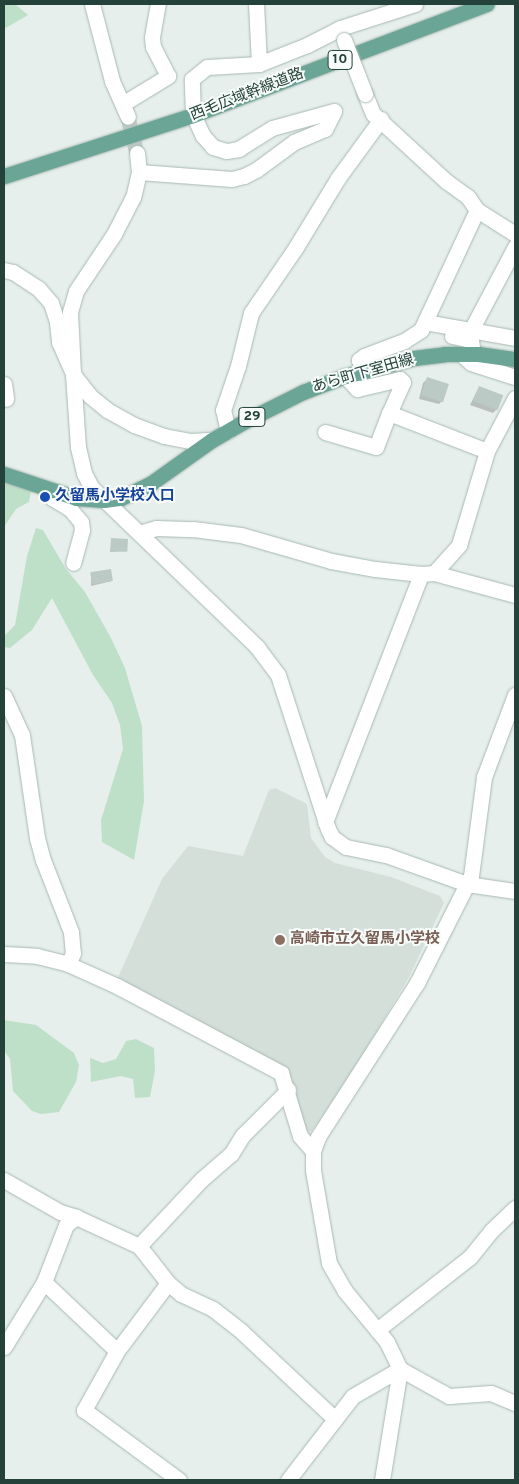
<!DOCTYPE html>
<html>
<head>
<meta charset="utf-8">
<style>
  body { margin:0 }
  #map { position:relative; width:519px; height:1484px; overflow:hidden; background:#e6efeb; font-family:Overpass,"Noto Sans JP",sans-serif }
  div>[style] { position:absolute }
  .built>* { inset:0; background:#d4dfda }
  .green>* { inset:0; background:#bfe0c8 }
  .shadow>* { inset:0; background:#0003 }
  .building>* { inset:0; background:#bbcac4; transform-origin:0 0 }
  .minor-tunnel>* { height:15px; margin-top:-7.5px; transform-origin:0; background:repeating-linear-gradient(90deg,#bfccc8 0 15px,transparent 0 23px) }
  .roads { filter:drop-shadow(0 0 1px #a8b8b2) drop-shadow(0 0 1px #a8b8b2) }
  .minor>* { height:15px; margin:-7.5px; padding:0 7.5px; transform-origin:7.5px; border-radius:7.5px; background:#fff }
  .major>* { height:15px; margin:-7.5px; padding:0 7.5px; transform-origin:7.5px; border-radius:7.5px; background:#6aa596 }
  .bridges { filter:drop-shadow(0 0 1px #a8b8b2) drop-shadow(0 0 1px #a8b8b2) }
  .minor-bridge>* { height:15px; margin:-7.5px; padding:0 7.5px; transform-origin:7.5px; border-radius:7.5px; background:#fff }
  .dots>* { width:14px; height:14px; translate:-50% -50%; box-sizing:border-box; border:2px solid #f7fbf9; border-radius:50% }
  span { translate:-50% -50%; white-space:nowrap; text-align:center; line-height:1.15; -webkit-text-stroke:4px #f7fbf9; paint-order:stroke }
  .shield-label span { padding:1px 4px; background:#f7fbf9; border:1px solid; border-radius:4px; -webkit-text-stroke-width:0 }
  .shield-label { font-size:14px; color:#24423a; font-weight:700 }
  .street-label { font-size:15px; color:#24423a }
  .transit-label { font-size:15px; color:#164399; font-weight:700 }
  .left { translate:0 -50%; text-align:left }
  .education-label { font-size:15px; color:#785e54; font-weight:700 }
  .frame { position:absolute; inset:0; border:5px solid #24423a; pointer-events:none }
</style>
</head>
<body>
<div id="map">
  <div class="built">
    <i style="clip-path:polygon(275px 788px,307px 804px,311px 838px,325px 857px,335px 863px,391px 877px,440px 896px,444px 903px,409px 977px,353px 1071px,311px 1132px,306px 1131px,285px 1071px,116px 982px,162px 879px,188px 846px,243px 856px,269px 790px)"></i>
  </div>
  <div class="green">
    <i style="clip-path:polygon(4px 4px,15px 4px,28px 15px,4px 29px)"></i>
    <i style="clip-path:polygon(4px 482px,31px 491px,29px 502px,16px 509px,4px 527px)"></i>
    <i style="clip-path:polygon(36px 528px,43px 530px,66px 569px,85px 592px,111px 638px,125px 668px,142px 726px,144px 801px,134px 860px,102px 842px,101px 820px,123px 749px,120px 725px,112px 703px,93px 675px,52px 598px,32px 630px,10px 648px,4px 647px,4px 636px,15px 625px,27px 556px)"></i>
    <i style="clip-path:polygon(4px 1020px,36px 1025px,74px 1053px,79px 1065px,76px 1082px,59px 1112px,41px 1114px,32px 1111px,13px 1091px,10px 1059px,4px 1051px)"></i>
    <i style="clip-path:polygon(136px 1039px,154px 1048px,155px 1071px,150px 1097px,135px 1098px,133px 1079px,121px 1076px,91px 1082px,90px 1058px,103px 1063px,116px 1059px,126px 1041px)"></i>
  </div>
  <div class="shadow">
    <i style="clip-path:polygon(427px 379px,443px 400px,439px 404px,419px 399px,423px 383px)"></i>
    <i style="clip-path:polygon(479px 387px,497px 409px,493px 413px,470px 405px)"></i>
    <i style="clip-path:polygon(112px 540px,126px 551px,110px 552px)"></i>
    <i style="clip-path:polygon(91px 574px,112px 581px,91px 586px)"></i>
  </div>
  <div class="building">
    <i style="left:427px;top:377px;width:23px;height:19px;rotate:18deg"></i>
    <i style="left:479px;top:386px;width:26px;height:16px;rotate:21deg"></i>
    <i style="left:111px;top:538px;width:17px;height:13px;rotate:3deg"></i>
    <i style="left:111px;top:569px;width:12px;height:21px;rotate:81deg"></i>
  </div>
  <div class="minor-tunnel">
    <i style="left:128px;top:117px;width:37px;rotate:76deg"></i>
  </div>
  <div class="roads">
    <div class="minor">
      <i style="left:92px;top:4px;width:80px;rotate:75.4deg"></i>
      <i style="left:112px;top:81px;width:39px;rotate:66deg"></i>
      <i style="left:256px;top:4px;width:60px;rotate:87.1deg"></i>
      <i style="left:124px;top:103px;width:52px;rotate:-31.5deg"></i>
      <i style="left:168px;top:76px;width:33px;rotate:-117deg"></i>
      <i style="left:153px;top:47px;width:10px;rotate:-96deg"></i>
      <i style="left:152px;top:37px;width:34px;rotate:-80deg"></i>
      <i style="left:334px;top:111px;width:64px;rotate:164.7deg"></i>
      <i style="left:272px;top:128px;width:39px;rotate:148deg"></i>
      <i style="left:239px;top:149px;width:13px;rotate:171deg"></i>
      <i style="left:226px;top:151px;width:14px;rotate:-163deg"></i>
      <i style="left:213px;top:147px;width:15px;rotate:-132deg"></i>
      <i style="left:203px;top:136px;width:23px;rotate:-115deg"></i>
      <i style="left:193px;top:115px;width:36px;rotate:-92deg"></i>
      <i style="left:192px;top:79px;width:19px;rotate:-39deg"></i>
      <i style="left:207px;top:67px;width:52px;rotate:-3.3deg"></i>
      <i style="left:259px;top:64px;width:52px;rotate:-21.6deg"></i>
      <i style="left:307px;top:45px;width:37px;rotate:-27deg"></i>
      <i style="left:340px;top:28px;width:79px;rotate:-17.7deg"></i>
      <i style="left:137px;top:153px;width:19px;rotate:84deg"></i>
      <i style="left:139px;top:172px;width:26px;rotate:103deg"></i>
      <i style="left:133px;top:197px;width:42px;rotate:117.2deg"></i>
      <i style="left:114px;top:234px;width:69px;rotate:123.7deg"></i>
      <i style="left:76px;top:291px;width:22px;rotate:106deg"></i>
      <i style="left:70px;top:312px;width:62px;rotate:87.2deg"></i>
      <i style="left:73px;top:374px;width:28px;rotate:52deg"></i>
      <i style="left:90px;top:396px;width:22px;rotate:39deg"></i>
      <i style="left:107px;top:410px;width:31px;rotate:29deg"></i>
      <i style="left:134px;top:425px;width:32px;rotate:20deg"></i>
      <i style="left:164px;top:436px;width:26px;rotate:11deg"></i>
      <i style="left:190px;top:441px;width:22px;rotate:-3deg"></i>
      <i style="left:139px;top:172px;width:93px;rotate:4.3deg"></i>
      <i style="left:232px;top:179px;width:12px;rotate:-14deg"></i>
      <i style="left:244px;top:176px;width:13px;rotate:-27deg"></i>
      <i style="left:256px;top:170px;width:47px;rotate:-36.4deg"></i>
      <i style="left:294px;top:142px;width:34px;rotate:-23deg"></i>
      <i style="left:325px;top:129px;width:20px;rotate:-63deg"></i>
      <i style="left:477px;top:210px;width:45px;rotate:32.3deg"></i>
      <i style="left:4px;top:270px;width:9px;rotate:13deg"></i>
      <i style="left:13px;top:272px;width:30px;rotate:33deg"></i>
      <i style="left:38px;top:288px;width:20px;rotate:49deg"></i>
      <i style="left:51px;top:303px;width:20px;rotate:72deg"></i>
      <i style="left:57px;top:322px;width:20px;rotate:84deg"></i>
      <i style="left:59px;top:342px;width:35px;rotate:66deg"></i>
      <i style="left:73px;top:374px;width:73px;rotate:86.1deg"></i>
      <i style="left:78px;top:447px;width:27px;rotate:77deg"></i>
      <i style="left:84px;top:473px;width:16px;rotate:63deg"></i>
      <i style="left:91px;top:487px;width:231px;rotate:43.9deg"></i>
      <i style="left:257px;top:647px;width:35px;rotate:53deg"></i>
      <i style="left:278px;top:675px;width:162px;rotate:72deg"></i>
      <i style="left:328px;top:829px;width:9px;rotate:63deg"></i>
      <i style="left:332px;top:837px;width:17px;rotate:36deg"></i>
      <i style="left:346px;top:847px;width:41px;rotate:11.3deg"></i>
      <i style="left:386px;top:855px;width:86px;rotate:19.7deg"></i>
      <i style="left:467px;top:884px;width:49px;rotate:8.3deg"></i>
      <i style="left:425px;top:322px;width:91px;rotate:10.1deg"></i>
      <i style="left:471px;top:330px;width:94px;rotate:-62.1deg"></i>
      <i style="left:452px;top:336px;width:19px;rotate:12deg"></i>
      <i style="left:471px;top:340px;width:14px;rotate:82deg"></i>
      <i style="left:461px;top:354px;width:13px;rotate:42deg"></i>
      <i style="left:471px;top:363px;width:46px;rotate:17.7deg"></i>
      <i style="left:363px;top:371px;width:12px;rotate:-110deg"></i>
      <i style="left:359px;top:360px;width:6px;rotate:-39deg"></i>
      <i style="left:364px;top:356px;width:43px;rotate:-20.6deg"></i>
      <i style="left:404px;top:341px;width:20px;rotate:-33deg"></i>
      <i style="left:421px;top:330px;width:132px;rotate:-65deg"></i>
      <i style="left:477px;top:210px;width:16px;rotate:-125deg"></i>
      <i style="left:468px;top:197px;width:26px;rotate:-144deg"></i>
      <i style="left:447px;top:182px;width:100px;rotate:-137.4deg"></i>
      <i style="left:373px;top:114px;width:22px;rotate:-112deg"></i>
      <i style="left:345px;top:376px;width:18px;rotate:47deg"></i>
      <i style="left:357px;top:389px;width:44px;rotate:-13.1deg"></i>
      <i style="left:400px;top:379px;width:4px;rotate:45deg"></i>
      <i style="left:403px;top:382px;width:34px;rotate:114deg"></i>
      <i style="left:389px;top:413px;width:105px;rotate:21.2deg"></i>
      <i style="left:4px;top:384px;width:15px;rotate:82deg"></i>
      <i style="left:228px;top:431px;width:22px;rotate:-103deg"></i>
      <i style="left:223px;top:410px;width:46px;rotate:-71.2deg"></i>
      <i style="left:238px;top:366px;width:55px;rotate:-76.2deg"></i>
      <i style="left:251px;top:313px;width:80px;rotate:-55.7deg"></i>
      <i style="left:296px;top:247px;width:81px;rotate:-58.7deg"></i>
      <i style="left:338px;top:178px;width:73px;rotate:-53.9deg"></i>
      <i style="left:325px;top:432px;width:53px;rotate:16.4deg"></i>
      <i style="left:376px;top:447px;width:36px;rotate:-69deg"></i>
      <i style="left:51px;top:491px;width:7px;rotate:82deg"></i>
      <i style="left:52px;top:498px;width:21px;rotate:31deg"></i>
      <i style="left:70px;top:509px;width:17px;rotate:50deg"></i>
      <i style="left:81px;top:522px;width:8px;rotate:83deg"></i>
      <i style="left:82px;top:530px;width:34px;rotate:105deg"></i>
      <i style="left:139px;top:533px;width:18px;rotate:-16deg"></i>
      <i style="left:156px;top:528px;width:37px;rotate:2deg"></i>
      <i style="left:193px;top:529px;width:48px;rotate:7.1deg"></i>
      <i style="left:241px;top:535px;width:94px;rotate:16.1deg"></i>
      <i style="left:331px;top:561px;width:45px;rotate:10.3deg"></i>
      <i style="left:375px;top:569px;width:46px;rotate:6.2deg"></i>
      <i style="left:421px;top:574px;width:13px;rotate:-4deg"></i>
      <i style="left:434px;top:573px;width:84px;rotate:15.2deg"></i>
      <i style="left:434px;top:573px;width:38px;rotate:-48deg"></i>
      <i style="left:459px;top:545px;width:98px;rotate:-73.4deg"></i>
      <i style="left:487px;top:451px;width:60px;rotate:-62.2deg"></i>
      <i style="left:4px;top:696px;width:43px;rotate:65.2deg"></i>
      <i style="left:22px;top:735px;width:104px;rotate:81.7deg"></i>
      <i style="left:37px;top:838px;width:23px;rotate:75deg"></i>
      <i style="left:43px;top:860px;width:77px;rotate:68.7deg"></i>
      <i style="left:71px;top:932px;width:21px;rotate:85deg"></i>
      <i style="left:73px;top:953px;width:12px;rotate:114deg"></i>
      <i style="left:325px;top:822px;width:266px;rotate:-68.8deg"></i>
      <i style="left:4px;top:954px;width:33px;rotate:3deg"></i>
      <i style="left:37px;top:956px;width:32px;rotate:14deg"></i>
      <i style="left:68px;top:964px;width:54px;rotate:24.2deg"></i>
      <i style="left:117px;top:986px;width:186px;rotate:27.9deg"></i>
      <i style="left:281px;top:1073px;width:66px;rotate:73.2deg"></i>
      <i style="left:300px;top:1136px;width:20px;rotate:49deg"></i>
      <i style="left:4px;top:1180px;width:64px;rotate:29.7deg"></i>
      <i style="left:60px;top:1212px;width:17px;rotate:17deg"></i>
      <i style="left:139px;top:1246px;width:92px;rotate:-46.8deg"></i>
      <i style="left:202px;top:1179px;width:38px;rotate:-41deg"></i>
      <i style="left:231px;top:1154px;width:22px;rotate:-58deg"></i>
      <i style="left:243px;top:1135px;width:64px;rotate:-45deg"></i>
      <i style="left:44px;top:1282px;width:100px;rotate:43.4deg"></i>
      <i style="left:168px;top:1283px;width:85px;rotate:126.9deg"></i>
      <i style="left:117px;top:1351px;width:68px;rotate:119.2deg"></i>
      <i style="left:84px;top:1410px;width:118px;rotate:36.4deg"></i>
      <i style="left:377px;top:1330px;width:118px;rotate:-38.1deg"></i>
      <i style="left:470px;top:1257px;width:33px;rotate:-51deg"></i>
      <i style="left:491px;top:1231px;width:33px;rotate:-44deg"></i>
      <i style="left:4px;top:1347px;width:76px;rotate:-58.4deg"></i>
      <i style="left:44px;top:1282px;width:61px;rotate:-68.9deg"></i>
      <i style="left:66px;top:1225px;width:13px;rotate:-39deg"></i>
      <i style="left:76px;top:1217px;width:69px;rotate:24.7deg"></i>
      <i style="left:139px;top:1246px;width:47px;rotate:51.9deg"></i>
      <i style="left:168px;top:1283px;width:17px;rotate:40deg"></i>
      <i style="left:181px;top:1294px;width:35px;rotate:25deg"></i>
      <i style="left:213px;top:1309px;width:37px;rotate:38deg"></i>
      <i style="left:242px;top:1332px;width:127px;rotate:43.1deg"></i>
      <i style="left:288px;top:1480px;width:106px;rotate:-52.3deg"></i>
      <i style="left:353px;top:1396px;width:54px;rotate:-29.9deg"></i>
      <i style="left:400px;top:1369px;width:56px;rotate:28.9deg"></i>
      <i style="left:449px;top:1396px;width:42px;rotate:-4.1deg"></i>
      <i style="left:491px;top:1393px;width:26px;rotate:23deg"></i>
      <i style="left:382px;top:1480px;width:112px;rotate:-80.8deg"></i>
      <i style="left:400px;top:1369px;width:30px;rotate:-116deg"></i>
      <i style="left:387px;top:1342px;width:66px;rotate:-129.5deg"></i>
      <i style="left:345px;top:1291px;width:32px;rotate:-120deg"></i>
      <i style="left:329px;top:1263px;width:94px;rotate:-99.8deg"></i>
      <i style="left:313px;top:1170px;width:19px;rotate:-90deg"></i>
      <i style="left:313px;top:1151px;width:15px;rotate:-70deg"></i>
      <i style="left:318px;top:1137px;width:183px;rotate:-57.3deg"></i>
      <i style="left:417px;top:983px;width:120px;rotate:-63.2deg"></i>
      <i style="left:471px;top:876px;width:100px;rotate:-82.5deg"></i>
      <i style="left:484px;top:777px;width:88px;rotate:-69.3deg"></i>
    </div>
    <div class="major">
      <i style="left:4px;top:176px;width:199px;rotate:-17.9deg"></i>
      <i style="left:193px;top:115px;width:314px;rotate:-20.7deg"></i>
      <i style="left:4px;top:474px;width:76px;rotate:18.4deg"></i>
      <i style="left:76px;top:498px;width:28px;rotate:4deg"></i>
      <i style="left:104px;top:500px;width:17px;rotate:-7deg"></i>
      <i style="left:121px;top:498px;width:32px;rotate:-26deg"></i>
      <i style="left:150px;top:484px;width:76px;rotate:-35.4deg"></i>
      <i style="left:212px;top:440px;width:38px;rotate:-30deg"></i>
      <i style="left:245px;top:421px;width:65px;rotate:-26.6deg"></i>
      <i style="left:303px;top:392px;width:45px;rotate:-20.9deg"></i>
      <i style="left:345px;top:376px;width:71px;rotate:-14.6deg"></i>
      <i style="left:414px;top:358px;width:31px;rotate:-7deg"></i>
      <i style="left:445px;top:354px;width:33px"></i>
      <i style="left:478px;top:354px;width:37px;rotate:8deg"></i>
    </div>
  </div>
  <div class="bridges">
    <div class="minor-bridge">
      <i style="left:344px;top:40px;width:58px;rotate:68.7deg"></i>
    </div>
  </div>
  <div class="dots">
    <i style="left:45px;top:497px;background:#1a4fb4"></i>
    <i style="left:280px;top:940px;background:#8d6e63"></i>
  </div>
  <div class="shield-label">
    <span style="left:340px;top:60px">10</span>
    <span style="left:252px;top:417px">29</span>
  </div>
  <div class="street-label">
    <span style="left:247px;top:95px;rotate:-21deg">西毛広域幹線道路</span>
    <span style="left:363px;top:374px;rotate:-16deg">あら町下室田線</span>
  </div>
  <div class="transit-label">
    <span class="left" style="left:55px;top:497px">久留馬小学校入口</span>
  </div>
  <div class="education-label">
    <span class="left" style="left:290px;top:940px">高崎市立久留馬小学校</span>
  </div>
  <div class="frame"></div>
</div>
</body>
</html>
